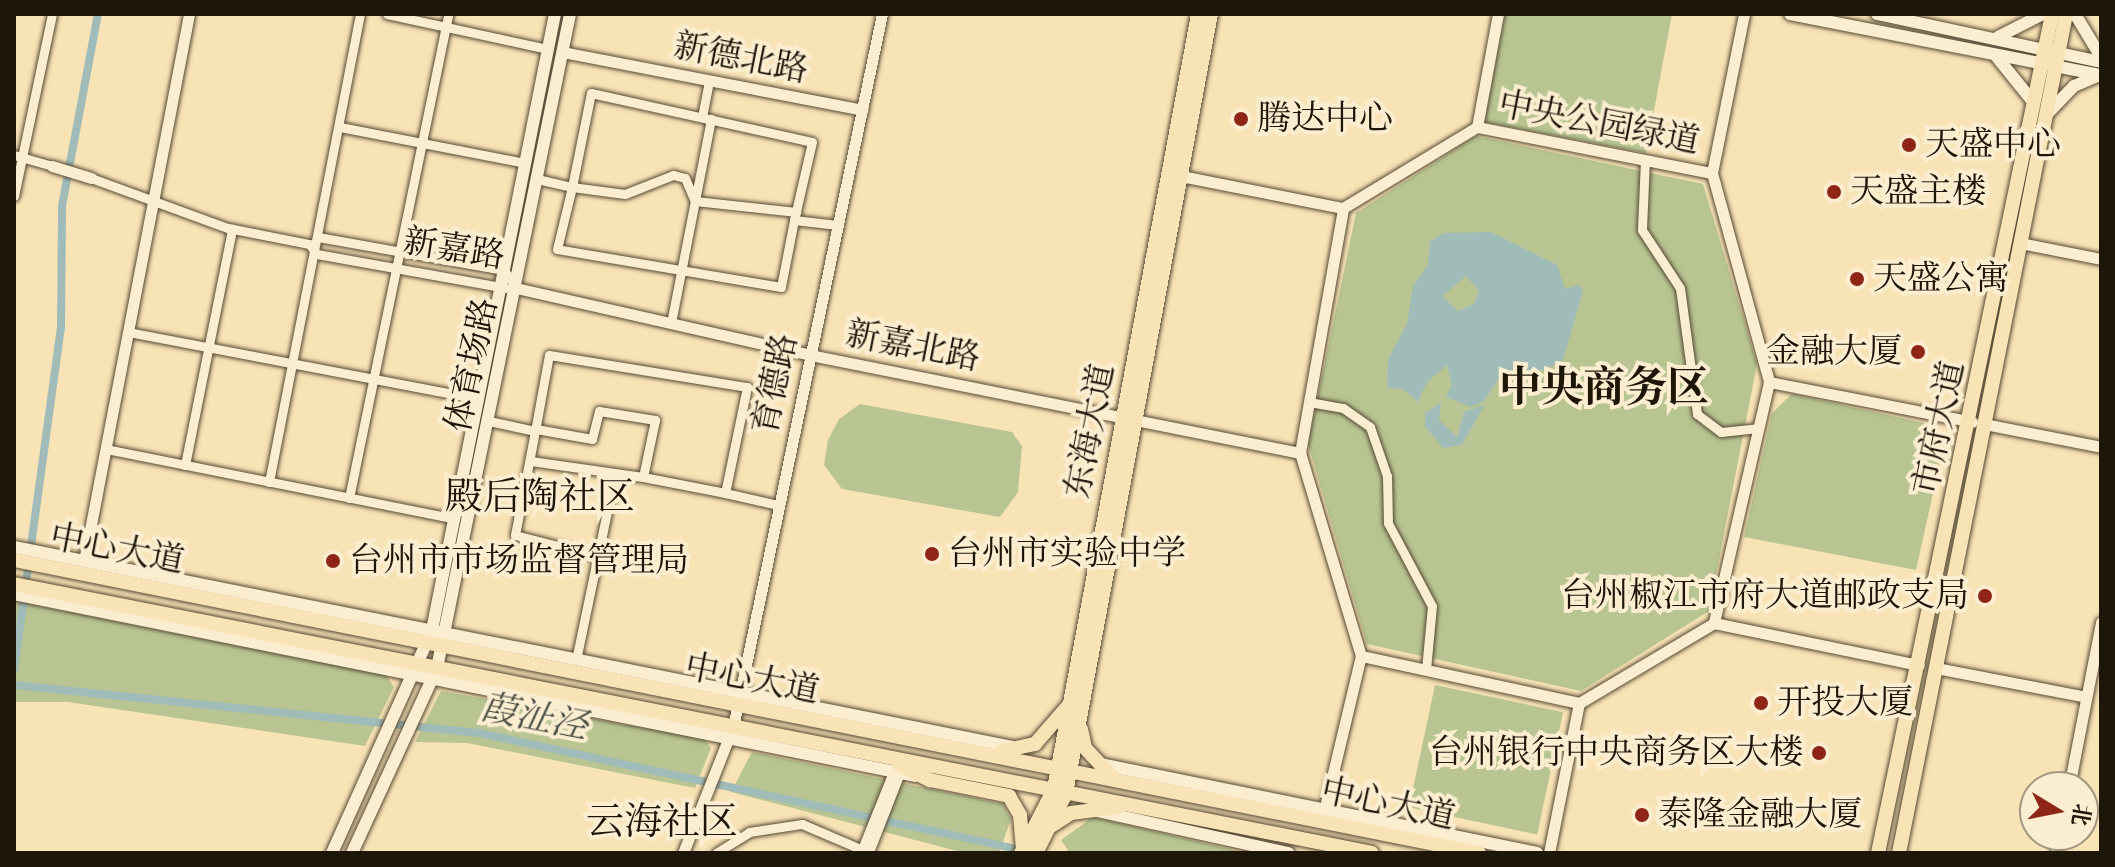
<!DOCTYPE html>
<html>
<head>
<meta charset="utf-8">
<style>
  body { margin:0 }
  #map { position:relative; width:2115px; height:867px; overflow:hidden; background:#f8e3b6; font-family:Cardo,"Noto Serif SC",serif }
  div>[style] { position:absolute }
  .green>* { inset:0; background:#b8c592; transform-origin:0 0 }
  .water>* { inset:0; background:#a1bcb8 }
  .canal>* { height:8px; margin:-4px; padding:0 4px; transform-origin:4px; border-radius:4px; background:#a1bcb8 }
  .roads { filter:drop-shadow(0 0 2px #554935) drop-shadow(0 0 2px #554935) }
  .minor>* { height:9px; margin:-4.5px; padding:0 4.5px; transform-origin:4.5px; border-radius:4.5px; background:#faedd0 }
  .tertiary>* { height:11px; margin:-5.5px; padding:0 5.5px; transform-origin:5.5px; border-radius:5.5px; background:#faedd0 }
  .secondary>* { height:12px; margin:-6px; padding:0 6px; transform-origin:6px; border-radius:6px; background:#faedd0 }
  .primary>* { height:14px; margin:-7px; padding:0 7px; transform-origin:7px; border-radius:7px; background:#f8e3b6 }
  .dots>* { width:22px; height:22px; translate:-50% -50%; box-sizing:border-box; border:4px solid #faedd0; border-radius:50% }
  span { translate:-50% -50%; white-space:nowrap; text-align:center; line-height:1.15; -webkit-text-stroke:8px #faedd0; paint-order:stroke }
  .street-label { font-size:34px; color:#1f160a }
  .poi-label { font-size:34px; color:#1f160a }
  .left { translate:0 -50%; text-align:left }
  .right { translate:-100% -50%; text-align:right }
  .water-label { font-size:36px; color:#4c5047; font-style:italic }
  .quarter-label { font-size:38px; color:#1f160a }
  .district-label { font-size:42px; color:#1f160a; font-weight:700 }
  .frame { position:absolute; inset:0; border:16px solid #1f160a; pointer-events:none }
  .north { position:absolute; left:2019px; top:771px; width:80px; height:80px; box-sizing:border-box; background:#faedd0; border:2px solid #a29781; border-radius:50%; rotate:100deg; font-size:22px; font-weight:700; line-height:32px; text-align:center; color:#1f160a }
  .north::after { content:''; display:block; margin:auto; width:28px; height:36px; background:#8f2418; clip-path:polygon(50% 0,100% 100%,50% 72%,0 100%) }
</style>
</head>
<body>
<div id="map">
  <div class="green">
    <i style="clip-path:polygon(1505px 14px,1672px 14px,1646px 153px,1484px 122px)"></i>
    <i style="clip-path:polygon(1476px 136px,1703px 184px,1757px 364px,1709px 611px,1581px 691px,1367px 644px,1308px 444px,1356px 213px)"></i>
    <i style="clip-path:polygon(1792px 394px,1933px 425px,1944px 444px,1916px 570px,1744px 537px,1772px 413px)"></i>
    <i style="clip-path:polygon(860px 404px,1012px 432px,1022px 446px,1018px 492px,1000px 517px,842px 489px,824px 465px,828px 440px,839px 419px)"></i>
    <i style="clip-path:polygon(14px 601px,386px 675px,394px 687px,365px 746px,68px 702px,14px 702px)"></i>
    <i style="left:1435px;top:685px;width:131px;height:125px;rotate:12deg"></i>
    <i style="clip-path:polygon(441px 691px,704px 739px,711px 748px,695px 788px,467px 743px,415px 742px)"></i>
    <i style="clip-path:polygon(752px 752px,1003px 804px,1011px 819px,999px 853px,965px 853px,731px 792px)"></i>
    <i style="clip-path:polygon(1093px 817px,1246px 853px,1070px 853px,1061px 840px)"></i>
  </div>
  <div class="water">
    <i style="clip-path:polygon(evenodd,1491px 232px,1557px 265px,1565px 289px,1579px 285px,1583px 291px,1563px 360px,1543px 370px,1504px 371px,1484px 401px,1471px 407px,1446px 397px,1452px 385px,1447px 365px,1427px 382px,1418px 402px,1403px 389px,1387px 388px,1388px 359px,1407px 324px,1413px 286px,1428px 265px,1430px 241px,1444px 233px,1491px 232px,1466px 276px,1479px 291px,1474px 304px,1458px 311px,1442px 296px,1466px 276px)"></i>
    <i style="clip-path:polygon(1441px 402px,1439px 420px,1457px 437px,1464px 412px,1485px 404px,1462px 445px,1443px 448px,1425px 426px,1425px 413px)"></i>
  </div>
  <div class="canal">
    <i style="left:14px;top:670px;width:345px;rotate:-82.2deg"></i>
    <i style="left:61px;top:328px;width:122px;rotate:-89.5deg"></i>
    <i style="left:62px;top:206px;width:195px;rotate:-79.4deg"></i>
    <i style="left:14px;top:685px;width:467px;rotate:5.9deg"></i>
    <i style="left:479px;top:733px;width:560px;rotate:12.17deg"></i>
  </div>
  <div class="roads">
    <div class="minor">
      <i style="left:387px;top:14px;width:165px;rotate:12.3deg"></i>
      <i style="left:702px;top:117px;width:38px;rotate:-79deg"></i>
      <i style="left:340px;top:127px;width:188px;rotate:11deg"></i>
      <i style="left:14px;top:155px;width:40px;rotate:16deg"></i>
      <i style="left:1645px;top:160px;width:70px;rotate:92.5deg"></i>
      <i style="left:1642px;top:230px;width:69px;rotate:56.8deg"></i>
      <i style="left:1680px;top:288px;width:127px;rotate:82.3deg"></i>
      <i style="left:1697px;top:414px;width:30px;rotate:37deg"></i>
      <i style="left:1721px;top:432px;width:37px;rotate:-6deg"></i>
      <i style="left:91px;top:178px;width:146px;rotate:20.1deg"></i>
      <i style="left:228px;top:228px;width:83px;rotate:11.2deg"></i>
      <i style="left:309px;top:244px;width:13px;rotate:51deg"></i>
      <i style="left:317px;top:254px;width:192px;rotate:10.2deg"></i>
      <i style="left:537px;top:179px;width:36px;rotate:13deg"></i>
      <i style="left:572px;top:187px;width:96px;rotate:-78.6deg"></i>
      <i style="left:591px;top:93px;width:226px;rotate:12.5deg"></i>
      <i style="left:812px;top:142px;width:80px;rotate:103deg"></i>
      <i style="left:794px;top:220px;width:44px;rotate:6.5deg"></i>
      <i style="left:14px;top:196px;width:186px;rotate:-78.2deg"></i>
      <i style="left:794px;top:220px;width:68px;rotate:101deg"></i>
      <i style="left:781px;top:287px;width:227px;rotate:-170.4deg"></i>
      <i style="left:557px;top:249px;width:64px;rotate:-76.4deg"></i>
      <i style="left:572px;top:187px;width:53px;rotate:7.5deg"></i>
      <i style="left:625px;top:194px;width:52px;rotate:-21.6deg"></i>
      <i style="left:673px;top:175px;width:12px;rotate:14deg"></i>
      <i style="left:685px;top:178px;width:25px;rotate:67deg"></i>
      <i style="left:695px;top:201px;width:102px;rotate:6.2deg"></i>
      <i style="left:318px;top:237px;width:189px;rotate:10.1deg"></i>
      <i style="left:504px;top:270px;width:22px;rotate:56deg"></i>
      <i style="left:671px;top:323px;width:208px;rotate:-78.9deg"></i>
      <i style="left:128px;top:332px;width:357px;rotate:10.8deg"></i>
      <i style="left:1309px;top:402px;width:35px;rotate:10deg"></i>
      <i style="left:1343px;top:408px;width:33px;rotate:35deg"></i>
      <i style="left:1370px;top:427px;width:52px;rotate:70.9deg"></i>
      <i style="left:1387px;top:476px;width:47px;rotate:88.8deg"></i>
      <i style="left:1388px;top:523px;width:94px;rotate:62.1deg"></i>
      <i style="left:1432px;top:606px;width:64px;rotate:95.4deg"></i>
      <i style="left:489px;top:421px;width:47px;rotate:12.3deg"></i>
      <i style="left:535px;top:431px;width:77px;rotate:-79.6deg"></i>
      <i style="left:549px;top:355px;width:201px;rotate:9.2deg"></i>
      <i style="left:747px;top:387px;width:108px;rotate:101.7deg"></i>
      <i style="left:725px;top:493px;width:54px;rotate:12.8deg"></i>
      <i style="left:536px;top:429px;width:57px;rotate:10.1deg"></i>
      <i style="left:592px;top:439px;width:29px;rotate:-76deg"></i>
      <i style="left:599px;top:411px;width:57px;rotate:9.1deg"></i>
      <i style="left:655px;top:420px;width:58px;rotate:101.9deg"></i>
      <i style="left:643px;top:477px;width:84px;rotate:11deg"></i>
      <i style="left:535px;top:431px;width:106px;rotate:100.9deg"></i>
      <i style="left:515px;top:535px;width:81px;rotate:14.4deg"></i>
      <i style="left:106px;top:449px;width:356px;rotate:11.3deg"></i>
      <i style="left:531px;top:461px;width:113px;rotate:8.1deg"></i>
      <i style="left:185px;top:465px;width:241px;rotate:-78.7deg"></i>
      <i style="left:269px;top:482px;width:477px;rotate:-79deg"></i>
      <i style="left:349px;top:498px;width:494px;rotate:-78.4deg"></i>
      <i style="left:576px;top:660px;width:191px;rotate:-78.2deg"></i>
      <i style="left:862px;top:849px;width:83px;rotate:-68.1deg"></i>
      <i style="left:869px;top:852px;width:85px;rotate:-68.6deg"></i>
      <i style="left:716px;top:853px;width:39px;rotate:-32deg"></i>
      <i style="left:749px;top:832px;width:54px;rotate:-8.6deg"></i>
      <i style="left:802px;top:824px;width:74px;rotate:23.1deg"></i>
    </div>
    <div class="tertiary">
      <i style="left:562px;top:52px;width:306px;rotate:10.9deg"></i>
      <i style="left:1477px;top:127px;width:239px;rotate:11.1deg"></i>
      <i style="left:1712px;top:173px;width:217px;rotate:74.7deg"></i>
      <i style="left:1769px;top:382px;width:247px;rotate:102.9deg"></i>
      <i style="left:1714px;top:623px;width:157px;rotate:149.3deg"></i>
      <i style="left:1579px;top:703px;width:223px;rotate:-167.8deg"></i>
      <i style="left:1361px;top:656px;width:212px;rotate:-106.7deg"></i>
      <i style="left:1300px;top:453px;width:249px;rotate:-80deg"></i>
      <i style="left:1343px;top:208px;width:157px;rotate:-31.2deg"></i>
      <i style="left:1477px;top:127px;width:115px;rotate:-79.5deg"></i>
      <i style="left:52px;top:166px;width:41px;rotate:17.1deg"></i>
      <i style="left:1712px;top:173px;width:162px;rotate:-78.6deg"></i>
      <i style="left:1181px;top:176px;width:165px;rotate:11.2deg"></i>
      <i style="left:2020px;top:243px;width:83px;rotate:11.2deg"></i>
      <i style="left:516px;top:288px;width:302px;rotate:12.8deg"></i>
      <i style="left:810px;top:355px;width:500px;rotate:11.3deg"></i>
      <i style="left:1769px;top:382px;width:207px;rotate:11.1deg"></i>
      <i style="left:1984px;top:424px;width:119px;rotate:11.1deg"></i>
      <i style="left:84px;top:561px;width:557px;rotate:-79.13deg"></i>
      <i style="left:1714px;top:623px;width:209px;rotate:11.6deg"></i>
      <i style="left:1936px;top:668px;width:153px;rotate:10.9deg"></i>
      <i style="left:2069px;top:787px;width:168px;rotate:-79deg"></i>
      <i style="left:1323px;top:815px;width:163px;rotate:-76.6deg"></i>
      <i style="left:683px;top:853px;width:136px;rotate:-68.4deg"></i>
      <i style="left:733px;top:727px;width:728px;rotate:-78.2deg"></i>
      <i style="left:1549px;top:853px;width:153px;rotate:-78.7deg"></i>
      <i style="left:2056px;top:853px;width:18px;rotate:-81deg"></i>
    </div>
    <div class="secondary">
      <i style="left:1790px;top:14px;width:317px;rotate:11.1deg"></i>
      <i style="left:1877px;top:14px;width:229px;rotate:12.1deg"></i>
      <i style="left:2075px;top:14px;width:50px;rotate:58.8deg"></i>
      <i style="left:1998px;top:37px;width:51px;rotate:-27.1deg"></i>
      <i style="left:1996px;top:56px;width:60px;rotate:51deg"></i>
      <i style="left:2047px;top:114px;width:39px;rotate:-46deg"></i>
      <i style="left:2074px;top:86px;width:26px;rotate:-23deg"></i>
      <i style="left:14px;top:547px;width:1019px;rotate:11.32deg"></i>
      <i style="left:14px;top:594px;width:919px;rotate:11.42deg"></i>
      <i style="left:1100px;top:764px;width:446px;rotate:11.5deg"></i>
      <i style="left:1097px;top:811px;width:196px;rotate:12.4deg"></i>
      <i style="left:332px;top:853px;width:244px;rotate:-65.8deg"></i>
      <i style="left:432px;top:630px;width:628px;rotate:-78.71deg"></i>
      <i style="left:352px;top:853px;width:204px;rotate:-65.3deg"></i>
      <i style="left:437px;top:668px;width:667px;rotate:-78.5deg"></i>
    </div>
    <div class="primary">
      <i style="left:14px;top:560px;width:1494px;rotate:11.31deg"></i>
      <i style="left:14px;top:584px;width:1384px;rotate:11.2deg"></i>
      <i style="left:1081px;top:729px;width:19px;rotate:78deg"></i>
      <i style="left:1085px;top:748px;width:40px;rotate:47deg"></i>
      <i style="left:1002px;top:751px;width:34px;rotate:-12deg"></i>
      <i style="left:1035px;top:744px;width:49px;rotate:-49.1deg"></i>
      <i style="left:900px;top:765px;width:34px;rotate:27deg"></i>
      <i style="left:930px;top:780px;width:81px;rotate:11.4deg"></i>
      <i style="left:1009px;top:796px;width:22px;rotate:60deg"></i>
      <i style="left:1020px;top:815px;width:32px;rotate:85deg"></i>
      <i style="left:1048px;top:828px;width:27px;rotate:-33deg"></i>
      <i style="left:1071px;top:813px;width:47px;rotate:-7.3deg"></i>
      <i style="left:1021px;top:853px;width:72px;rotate:-62.7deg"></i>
      <i style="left:1054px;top:789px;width:788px;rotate:-79.47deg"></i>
      <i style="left:1036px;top:853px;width:67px;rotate:-63.4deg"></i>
      <i style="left:1066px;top:793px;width:792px;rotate:-79.46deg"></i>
      <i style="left:1878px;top:853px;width:857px;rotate:-78.28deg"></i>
      <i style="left:1899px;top:853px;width:855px;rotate:-78.74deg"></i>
    </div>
  </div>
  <div class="dots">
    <i style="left:1241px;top:119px;background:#8f2418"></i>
    <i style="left:1909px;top:145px;background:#8f2418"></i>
    <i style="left:1834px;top:192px;background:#8f2418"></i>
    <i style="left:1857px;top:279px;background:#8f2418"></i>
    <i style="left:1918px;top:352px;background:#8f2418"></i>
    <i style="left:932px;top:554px;background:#8f2418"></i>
    <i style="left:333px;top:561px;background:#8f2418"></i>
    <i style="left:1985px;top:596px;background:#8f2418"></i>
    <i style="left:1761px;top:703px;background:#8f2418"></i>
    <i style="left:1819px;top:753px;background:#8f2418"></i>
    <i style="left:1642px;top:815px;background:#8f2418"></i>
  </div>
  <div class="street-label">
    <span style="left:741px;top:58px;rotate:11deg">新德北路</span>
    <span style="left:1599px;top:123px;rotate:11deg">中央公园绿道</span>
    <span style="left:454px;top:249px;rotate:9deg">新嘉路</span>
    <span style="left:913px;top:346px;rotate:11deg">新嘉北路</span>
    <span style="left:472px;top:365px;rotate:-78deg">体育场路</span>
    <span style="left:775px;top:384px;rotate:-78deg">育德路</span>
    <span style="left:1939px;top:428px;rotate:-78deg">市府大道</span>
    <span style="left:1090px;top:431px;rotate:-79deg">东海大道</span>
    <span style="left:117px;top:549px;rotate:11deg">中心大道</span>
    <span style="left:752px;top:679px;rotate:11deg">中心大道</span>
    <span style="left:1388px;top:804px;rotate:12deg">中心大道</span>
  </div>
  <div class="poi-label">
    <span class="left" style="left:1257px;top:119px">腾达中心</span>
    <span class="left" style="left:1925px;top:145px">天盛中心</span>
    <span class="left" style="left:1850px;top:192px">天盛主楼</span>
    <span class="left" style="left:1873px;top:279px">天盛公寓</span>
    <span class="right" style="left:1902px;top:352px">金融大厦</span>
    <span class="left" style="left:948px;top:554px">台州市实验中学</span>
    <span class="left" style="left:349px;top:561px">台州市市场监督管理局</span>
    <span class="right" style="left:1969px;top:596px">台州椒江市府大道邮政支局</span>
    <span class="left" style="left:1777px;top:703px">开投大厦</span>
    <span class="right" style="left:1803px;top:753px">台州银行中央商务区大楼</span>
    <span class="left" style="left:1658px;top:815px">泰隆金融大厦</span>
  </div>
  <div class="water-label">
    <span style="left:534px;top:717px;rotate:11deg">葭沚泾</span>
  </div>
  <div class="quarter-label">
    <span style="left:540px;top:498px">殿后陶社区</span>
    <span style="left:662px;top:823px">云海社区</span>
  </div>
  <div class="district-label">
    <span style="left:1604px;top:388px">中央商务区</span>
  </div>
  <div class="frame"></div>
  <div class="north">北</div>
</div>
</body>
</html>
